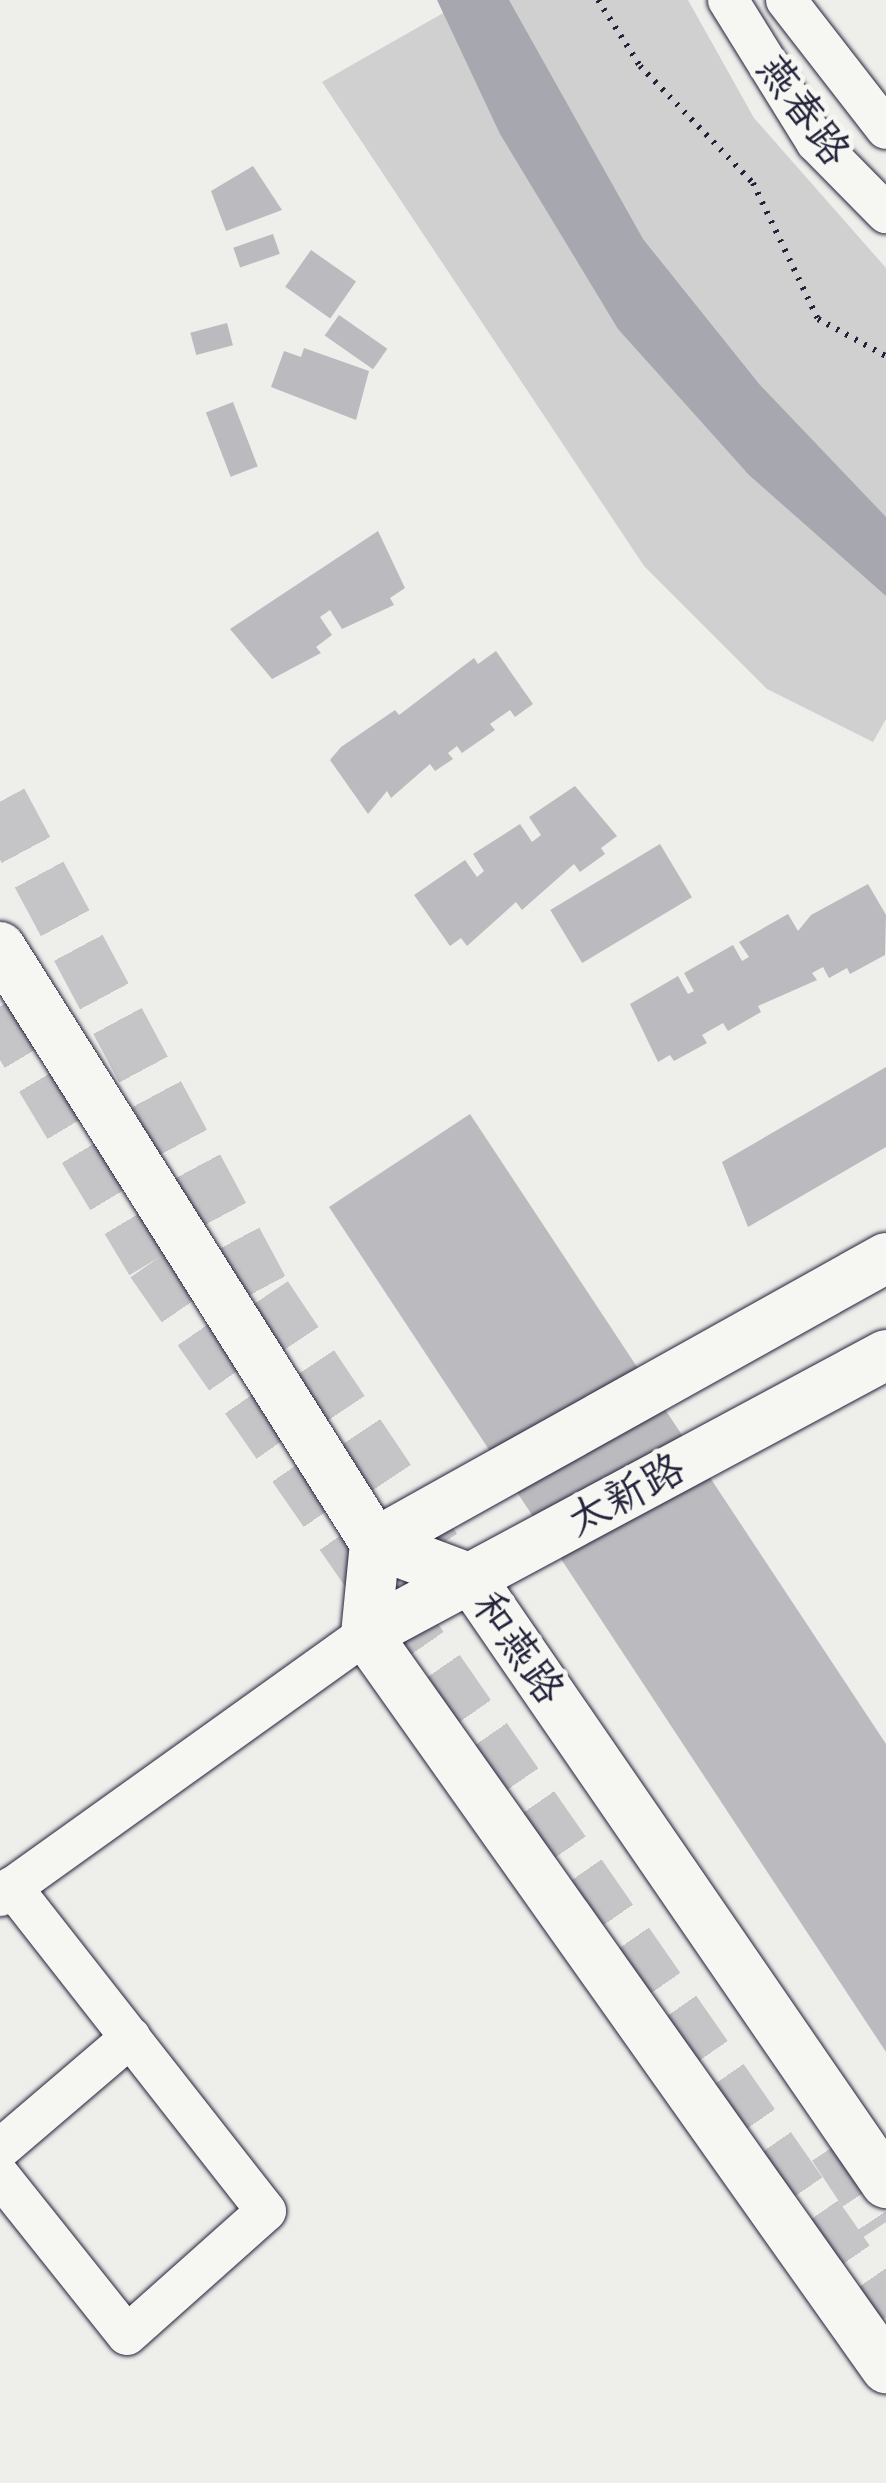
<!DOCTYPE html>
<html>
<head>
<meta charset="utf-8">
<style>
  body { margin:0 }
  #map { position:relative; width:886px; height:2483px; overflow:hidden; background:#eeeeeb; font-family:Caveat,"LXGW WenKai TC",sans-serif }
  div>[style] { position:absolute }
  .green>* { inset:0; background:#d0d0d1 }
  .water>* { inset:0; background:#a7a7af }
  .building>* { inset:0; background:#bbbbbf; transform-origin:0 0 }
  .highway-tunnel>* { height:55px; margin-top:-27.5px; transform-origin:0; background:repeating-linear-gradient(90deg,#c5c5c8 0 55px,transparent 0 83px) }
  .path>* { height:6px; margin-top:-3px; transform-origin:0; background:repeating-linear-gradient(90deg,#22223b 0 2.5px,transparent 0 10.5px) }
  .roads { filter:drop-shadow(0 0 2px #22223b) drop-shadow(0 0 2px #22223b) }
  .minor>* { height:40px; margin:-20px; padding:0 20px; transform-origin:20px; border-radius:20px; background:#f6f6f2 }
  .major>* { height:50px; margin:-25px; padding:0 25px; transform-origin:25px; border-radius:25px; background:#f6f6f2 }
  span { translate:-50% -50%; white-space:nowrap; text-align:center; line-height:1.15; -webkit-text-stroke:10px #f6f6f2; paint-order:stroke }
  .street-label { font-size:42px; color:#22223b }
</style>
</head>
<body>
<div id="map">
  <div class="green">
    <i style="clip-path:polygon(466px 0,688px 0,754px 118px,886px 268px,886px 719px,873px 742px,767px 689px,644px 566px,322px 82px)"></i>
  </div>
  <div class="water">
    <i style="clip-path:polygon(437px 0,509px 0,643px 239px,760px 385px,886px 517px,886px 596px,749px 475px,618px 329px,500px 134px)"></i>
  </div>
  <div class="building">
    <i style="clip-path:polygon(253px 166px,282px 210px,226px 231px,211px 191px)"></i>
    <i style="left:273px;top:234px;width:21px;height:42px;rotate:71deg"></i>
    <i style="left:311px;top:250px;width:55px;height:45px;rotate:35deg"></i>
    <i style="left:339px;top:315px;width:59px;height:25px;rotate:35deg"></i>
    <i style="left:227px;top:323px;width:23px;height:38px;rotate:75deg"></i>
    <i style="clip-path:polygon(304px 348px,369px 371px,356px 420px,271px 387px,284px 351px,301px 357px)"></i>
    <i style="left:233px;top:402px;width:69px;height:29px;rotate:69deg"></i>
    <i style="clip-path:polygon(378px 531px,405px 588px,390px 598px,394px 605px,342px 629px,330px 610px,320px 617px,332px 635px,316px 647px,321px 653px,272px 679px,230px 629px)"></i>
    <i style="clip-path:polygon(496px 651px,533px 704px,515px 717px,510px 710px,490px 724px,495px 730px,462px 753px,457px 746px,448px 753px,453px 759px,435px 771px,430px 764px,391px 798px,387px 791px,368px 814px,330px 760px,341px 747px,395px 710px,399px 715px,474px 658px,478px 664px)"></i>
    <i style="clip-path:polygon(575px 786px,617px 836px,601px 848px,605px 854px,580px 872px,574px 864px,522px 910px,516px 902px,467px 946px,461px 938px,450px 946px,414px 895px,465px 860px,477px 877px,484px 871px,473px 854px,520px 824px,532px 842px,541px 835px,529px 817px)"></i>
    <i style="left:660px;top:844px;width:62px;height:128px;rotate:59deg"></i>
    <i style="clip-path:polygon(868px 884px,886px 915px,885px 955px,850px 974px,847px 968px,829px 978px,823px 967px,812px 973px,817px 980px,758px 1006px,761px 1012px,728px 1031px,723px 1023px,702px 1035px,707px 1043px,674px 1061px,670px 1055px,658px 1062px,630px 1004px,678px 976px,688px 994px,694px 991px,684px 973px,733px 945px,742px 961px,749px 957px,739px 942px,788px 914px,798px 931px,811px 915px)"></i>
    <i style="clip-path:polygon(886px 1067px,886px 1147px,748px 1227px,722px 1162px)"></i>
    <i style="clip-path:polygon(470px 1114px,886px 1744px,886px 2052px,329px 1207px)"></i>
  </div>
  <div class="highway-tunnel">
    <i style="left:0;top:801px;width:561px;rotate:61.84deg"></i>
    <i style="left:265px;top:1296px;width:321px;rotate:56.2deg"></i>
    <i style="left:0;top:1006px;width:297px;rotate:59deg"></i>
    <i style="left:153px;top:1261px;width:1285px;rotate:55.23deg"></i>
    <i style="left:835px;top:2145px;width:92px;rotate:56.5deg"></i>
  </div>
  <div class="path">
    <i style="left:598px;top:0;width:78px;rotate:57.5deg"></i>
    <i style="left:640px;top:66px;width:163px;rotate:46deg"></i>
    <i style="left:753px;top:183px;width:151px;rotate:64.5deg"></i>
    <i style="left:818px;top:319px;width:77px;rotate:28.6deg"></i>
  </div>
  <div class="roads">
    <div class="minor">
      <i style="left:728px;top:0;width:167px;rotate:58.2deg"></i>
      <i style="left:816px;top:142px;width:100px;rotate:45.4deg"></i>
      <i style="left:786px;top:0;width:163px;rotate:52.2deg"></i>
      <i style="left:0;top:1896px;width:450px;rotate:-35.6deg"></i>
      <i style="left:0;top:2149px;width:172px;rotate:-40.5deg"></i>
      <i style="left:0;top:2176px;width:203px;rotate:51.4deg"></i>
      <i style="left:127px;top:2335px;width:186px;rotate:-41.7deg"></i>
      <i style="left:266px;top:2211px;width:412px;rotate:-128.1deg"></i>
    </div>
    <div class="major">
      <i style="left:0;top:947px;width:704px;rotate:57.82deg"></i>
      <i style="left:375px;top:1543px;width:103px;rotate:20.6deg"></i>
      <i style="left:471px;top:1579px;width:733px;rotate:55.51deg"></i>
      <i style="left:375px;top:1543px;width:91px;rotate:95.6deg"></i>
      <i style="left:366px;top:1634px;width:900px;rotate:54.68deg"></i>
      <i style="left:375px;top:1543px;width:585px;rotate:-29.15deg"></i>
      <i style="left:366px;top:1634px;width:590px;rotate:-28.22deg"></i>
    </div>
  </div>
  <div class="street-label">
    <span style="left:803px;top:110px;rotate:54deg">燕春路</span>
    <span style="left:626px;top:1495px;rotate:-28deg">太新路</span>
    <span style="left:518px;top:1648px;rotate:55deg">和燕路</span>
  </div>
</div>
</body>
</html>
